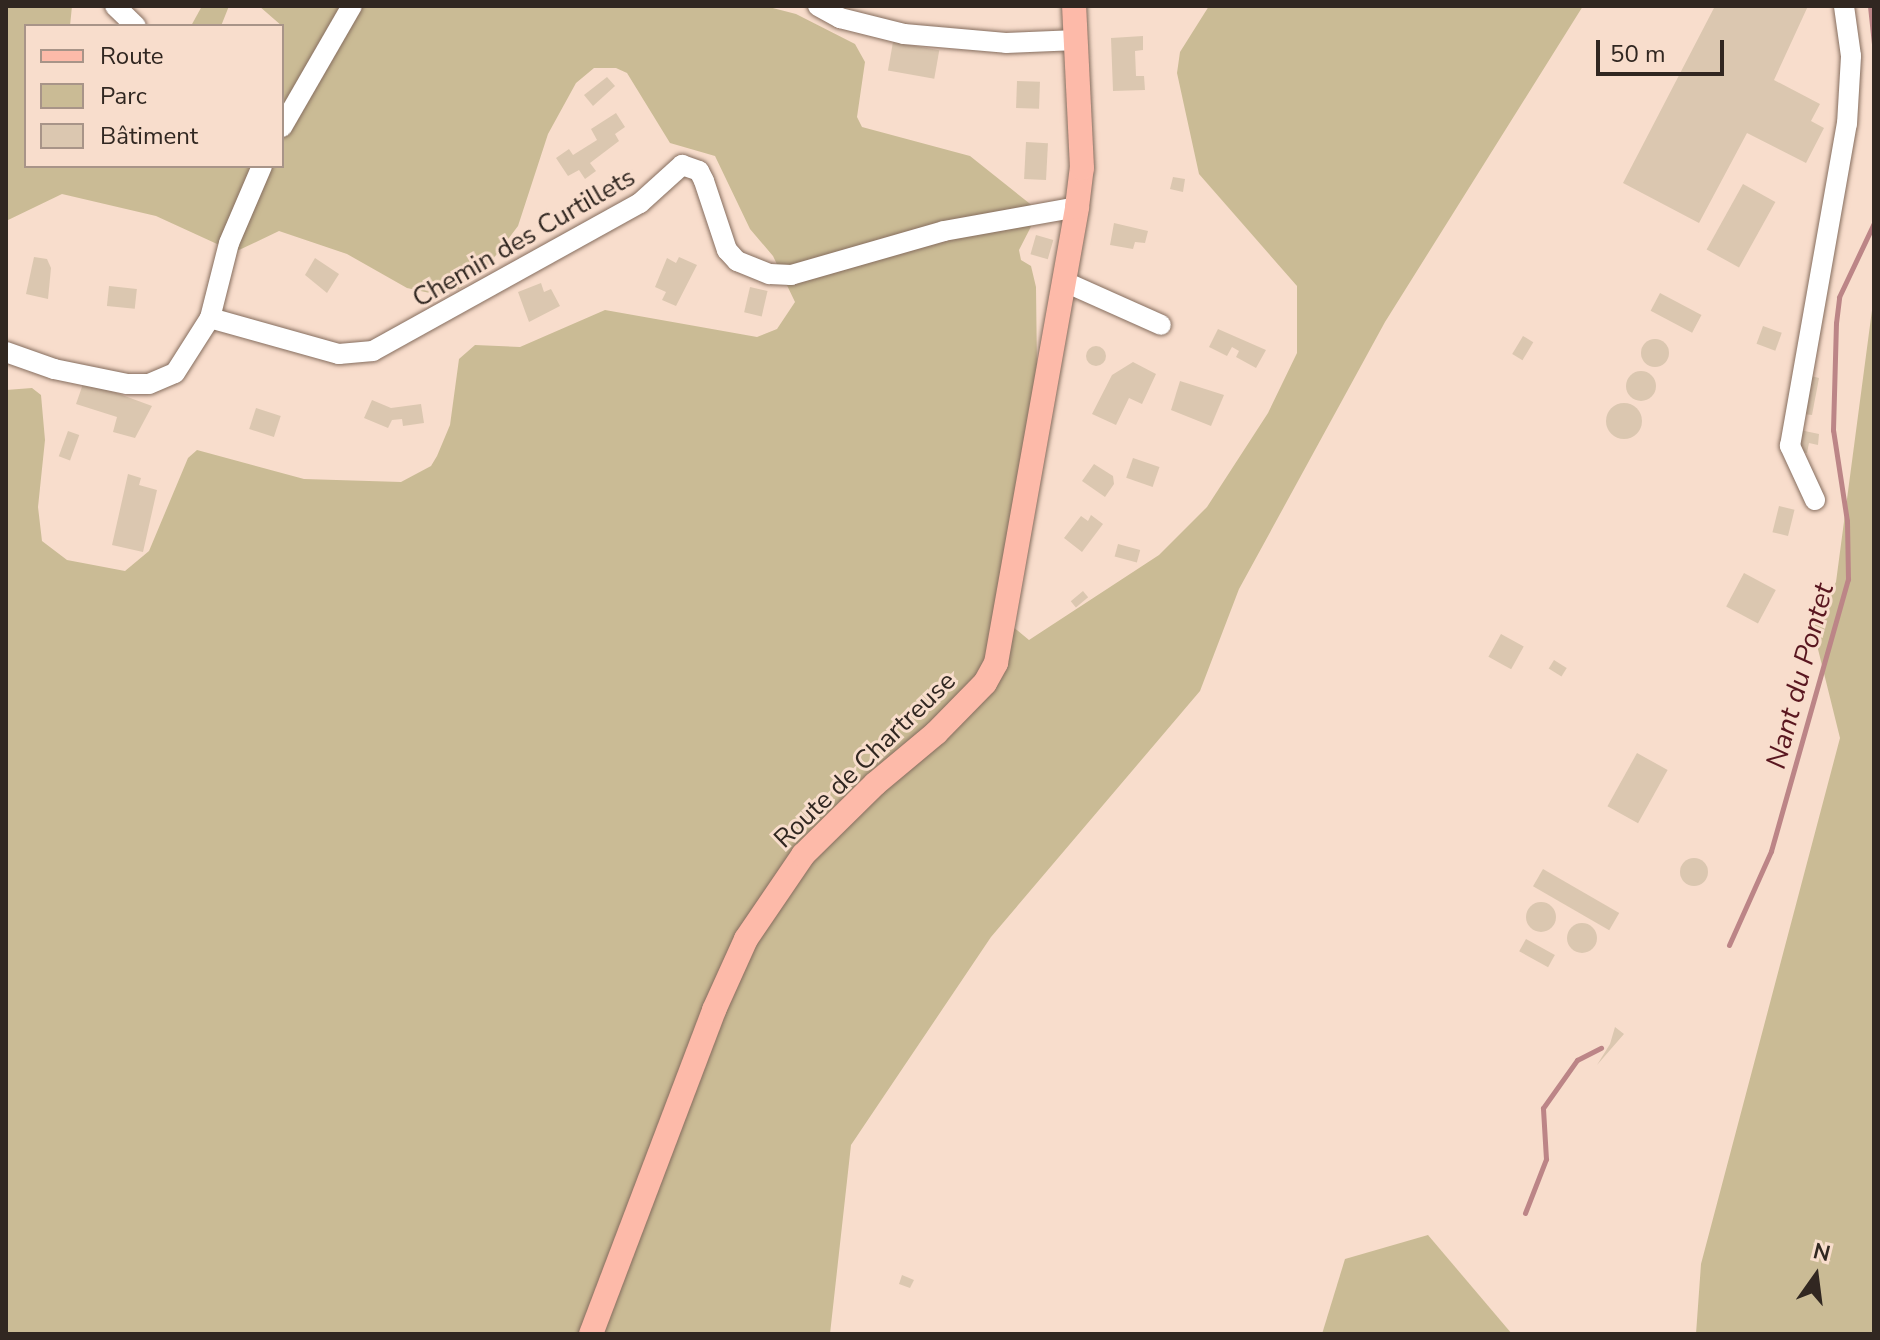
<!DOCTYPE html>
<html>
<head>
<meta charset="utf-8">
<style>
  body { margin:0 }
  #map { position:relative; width:1880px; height:1340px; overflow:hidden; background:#f8ddcc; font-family:"Nunito Sans",sans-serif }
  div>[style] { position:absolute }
  .green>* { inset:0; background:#cabb95 }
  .stream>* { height:5px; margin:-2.5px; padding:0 2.5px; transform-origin:2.5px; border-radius:2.5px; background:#bc8587 }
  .building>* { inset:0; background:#dbc7b0; transform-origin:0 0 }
  .round { border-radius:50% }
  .roads { filter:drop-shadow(0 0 2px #856d5e) drop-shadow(0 0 2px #856d5e) }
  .minor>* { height:20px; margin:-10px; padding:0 10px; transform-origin:10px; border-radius:10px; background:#fff }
  .major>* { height:24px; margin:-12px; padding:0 12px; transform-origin:12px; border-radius:12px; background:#fdbaa9 }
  span { translate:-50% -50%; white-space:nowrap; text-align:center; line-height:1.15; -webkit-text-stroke:6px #f8ddcc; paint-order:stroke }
  .street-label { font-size:26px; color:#312721 }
  .water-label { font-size:28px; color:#59161f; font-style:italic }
  .frame { position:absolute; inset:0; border:8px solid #312721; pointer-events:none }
  .legend { position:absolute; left:24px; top:24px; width:260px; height:144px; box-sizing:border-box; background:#f8ddcc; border:2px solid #a89488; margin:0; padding:10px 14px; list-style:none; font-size:24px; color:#312721 }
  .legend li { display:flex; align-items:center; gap:16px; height:40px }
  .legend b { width:40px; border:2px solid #a89488 }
  .north { position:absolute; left:1776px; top:1236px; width:80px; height:80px; -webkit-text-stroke:6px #f8ddcc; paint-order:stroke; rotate:14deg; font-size:22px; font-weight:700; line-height:32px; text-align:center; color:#312721 }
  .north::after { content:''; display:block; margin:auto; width:28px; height:36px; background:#312721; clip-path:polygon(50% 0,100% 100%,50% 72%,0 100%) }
  .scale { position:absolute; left:1596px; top:40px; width:128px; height:36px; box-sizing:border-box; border:4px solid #312721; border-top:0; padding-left:10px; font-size:24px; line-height:28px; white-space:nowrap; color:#312721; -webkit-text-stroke:6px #f8ddcc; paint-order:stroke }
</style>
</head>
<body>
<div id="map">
  <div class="green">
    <i style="clip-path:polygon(6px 6px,72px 6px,70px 26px,26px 26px,26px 166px,282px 166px,282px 26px,259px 6px,765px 6px,796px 14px,855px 44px,865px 62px,857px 117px,862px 127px,970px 156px,1039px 211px,1019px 250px,1021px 260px,1031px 266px,1036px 287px,1037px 370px,995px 612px,1029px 640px,1159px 555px,1207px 507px,1268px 413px,1297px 353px,1297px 286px,1199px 174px,1177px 73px,1180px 52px,1209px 6px,1583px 6px,1385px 322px,1239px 589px,1200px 691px,991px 937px,851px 1145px,830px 1334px,6px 1334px,6px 390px,32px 388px,41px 395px,45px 440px,38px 507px,42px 541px,67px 560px,125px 571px,149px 551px,188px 458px,197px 450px,304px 479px,401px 482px,431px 466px,437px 456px,450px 425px,459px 359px,475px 345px,520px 347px,605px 310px,757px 337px,777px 329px,795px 302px,773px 256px,750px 229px,715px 156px,670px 143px,627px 73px,616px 68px,594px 68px,576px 83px,548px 134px,518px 226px,487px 267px,461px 288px,439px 295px,407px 288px,347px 254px,279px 231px,239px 250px,228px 249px,156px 216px,62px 194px,6px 221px)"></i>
    <i style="clip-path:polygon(202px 6px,229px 6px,221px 26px,191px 26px)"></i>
    <i style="clip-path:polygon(1874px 295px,1874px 1334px,1696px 1334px,1701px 1264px,1840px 738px,1813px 629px,1836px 582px)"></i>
    <i style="clip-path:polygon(1428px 1235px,1512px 1334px,1322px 1334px,1345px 1259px)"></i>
  </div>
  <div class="stream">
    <i style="left:1870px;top:6px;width:39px;rotate:84deg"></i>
    <i style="left:1729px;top:945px;width:103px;rotate:-65.9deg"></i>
    <i style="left:1771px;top:851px;width:283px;rotate:-74.2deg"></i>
    <i style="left:1848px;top:579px;width:58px;rotate:-91deg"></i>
    <i style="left:1847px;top:521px;width:92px;rotate:-98.7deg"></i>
    <i style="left:1833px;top:430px;width:107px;rotate:-88.4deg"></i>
    <i style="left:1836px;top:323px;width:26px;rotate:-83deg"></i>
    <i style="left:1839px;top:297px;width:82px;rotate:-64.7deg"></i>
    <i style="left:1525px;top:1213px;width:58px;rotate:-68.7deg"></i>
    <i style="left:1546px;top:1159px;width:51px;rotate:-93.4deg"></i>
    <i style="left:1543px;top:1108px;width:59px;rotate:-54.7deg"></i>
    <i style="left:1577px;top:1060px;width:27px;rotate:-27deg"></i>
  </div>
  <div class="building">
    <i style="clip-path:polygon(1715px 6px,1808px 6px,1774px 80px,1820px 104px,1811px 121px,1824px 128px,1806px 163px,1747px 133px,1699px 223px,1623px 183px)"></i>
    <i style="clip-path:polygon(1143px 36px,1143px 50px,1135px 51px,1136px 76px,1144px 76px,1145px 90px,1113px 91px,1111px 38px)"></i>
    <i style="left:893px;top:42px;width:47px;height:29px;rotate:10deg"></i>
    <i style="clip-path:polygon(607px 77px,615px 86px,593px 106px,584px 95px)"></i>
    <i style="left:1017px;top:81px;width:23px;height:27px;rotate:2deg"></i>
    <i style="clip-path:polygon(616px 113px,625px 127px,615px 134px,619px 141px,590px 163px,596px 171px,585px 179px,579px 170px,568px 176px,556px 158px,569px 149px,573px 155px,597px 140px,591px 129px)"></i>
    <i style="left:1026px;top:142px;width:22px;height:37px;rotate:3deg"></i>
    <i style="clip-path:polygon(1173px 177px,1185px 179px,1183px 192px,1170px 189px)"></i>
    <i style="left:1743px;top:184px;width:37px;height:75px;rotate:29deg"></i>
    <i style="clip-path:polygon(1114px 223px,1148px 231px,1145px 243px,1135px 242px,1133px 249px,1110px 245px)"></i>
    <i style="left:1036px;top:235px;width:18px;height:20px;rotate:16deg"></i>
    <i style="clip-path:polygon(34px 257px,47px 259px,51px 268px,48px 299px,26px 294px)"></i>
    <i style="clip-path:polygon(679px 257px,697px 265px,676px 306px,662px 300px,666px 292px,655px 287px,667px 258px,676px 263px)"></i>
    <i style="clip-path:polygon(315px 258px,339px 274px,327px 293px,305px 275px)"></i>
    <i style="clip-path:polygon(541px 283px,544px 292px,551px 289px,560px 306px,529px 322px,518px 292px)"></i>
    <i style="left:109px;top:286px;width:28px;height:20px;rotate:6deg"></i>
    <i style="left:750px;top:287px;width:18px;height:26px;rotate:13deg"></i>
    <i style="left:1660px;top:293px;width:47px;height:20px;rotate:28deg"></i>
    <i style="left:1763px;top:326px;width:20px;height:19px;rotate:20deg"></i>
    <i style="clip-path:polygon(1218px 329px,1266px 350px,1256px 368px,1236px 357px,1239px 351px,1232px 347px,1227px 356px,1209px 347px)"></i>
    <i style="left:1523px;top:336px;width:12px;height:21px;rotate:31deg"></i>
    <i class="round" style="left:1641px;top:339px;width:28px;height:28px"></i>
    <i class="round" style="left:1086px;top:346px;width:20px;height:20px"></i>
    <i style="clip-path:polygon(1133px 362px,1156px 374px,1142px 404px,1129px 398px,1116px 425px,1092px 414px,1112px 375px)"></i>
    <i class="round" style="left:1626px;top:371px;width:30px;height:30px"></i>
    <i style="clip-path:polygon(1811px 376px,1819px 378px,1812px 415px,1802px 414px)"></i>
    <i style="clip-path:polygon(84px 381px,152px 406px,135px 438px,113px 432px,117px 417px,76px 404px)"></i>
    <i style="clip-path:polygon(1180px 381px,1224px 395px,1211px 426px,1171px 410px)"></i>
    <i style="clip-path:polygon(372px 400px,391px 408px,421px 404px,424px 423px,403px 426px,402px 419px,392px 420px,388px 428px,364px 418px)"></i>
    <i class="round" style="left:1606px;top:403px;width:36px;height:36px"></i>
    <i style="left:256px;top:408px;width:26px;height:22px;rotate:18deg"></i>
    <i style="clip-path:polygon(1800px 430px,1819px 434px,1818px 445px,1809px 443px,1807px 453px,1796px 450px)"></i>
    <i style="left:68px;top:431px;width:12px;height:27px;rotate:20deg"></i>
    <i style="left:1133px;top:458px;width:28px;height:21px;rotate:19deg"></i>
    <i style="clip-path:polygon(1094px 464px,1113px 476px,1114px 484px,1105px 497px,1082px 481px)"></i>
    <i style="clip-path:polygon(128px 474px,141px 478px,139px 485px,157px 490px,143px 552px,112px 545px)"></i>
    <i style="left:1779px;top:506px;width:16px;height:27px;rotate:14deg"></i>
    <i style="clip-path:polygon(1091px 515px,1103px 524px,1082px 552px,1064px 538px,1081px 516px,1088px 521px)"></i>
    <i style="left:1118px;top:544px;width:23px;height:13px;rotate:15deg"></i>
    <i style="left:1744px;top:573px;width:36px;height:38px;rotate:28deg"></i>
    <i style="left:1083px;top:591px;width:8px;height:16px;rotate:50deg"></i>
    <i style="left:1501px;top:634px;width:26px;height:26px;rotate:29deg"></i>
    <i style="left:1554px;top:660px;width:15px;height:10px;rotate:32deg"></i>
    <i style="left:1637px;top:753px;width:35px;height:61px;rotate:29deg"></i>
    <i class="round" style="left:1680px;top:858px;width:28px;height:28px"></i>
    <i style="left:1543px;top:869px;width:88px;height:20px;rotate:30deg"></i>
    <i class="round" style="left:1526px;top:902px;width:30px;height:30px"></i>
    <i class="round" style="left:1567px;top:923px;width:30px;height:30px"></i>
    <i style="left:1526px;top:939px;width:33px;height:14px;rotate:29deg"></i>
    <i style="clip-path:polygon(1615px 1027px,1624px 1034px,1597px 1065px,1610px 1044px)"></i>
    <i style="clip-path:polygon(902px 1275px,914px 1280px,910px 1288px,899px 1284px)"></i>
  </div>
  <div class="roads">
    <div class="minor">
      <i style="left:115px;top:6px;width:29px;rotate:44deg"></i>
      <i style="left:818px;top:6px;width:25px;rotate:29deg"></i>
      <i style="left:840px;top:18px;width:66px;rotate:14deg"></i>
      <i style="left:904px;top:34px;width:102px;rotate:5deg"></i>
      <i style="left:1006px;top:43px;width:71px;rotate:-2.4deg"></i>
      <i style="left:282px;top:127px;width:140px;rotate:-60deg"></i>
      <i style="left:1065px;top:282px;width:105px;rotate:24.1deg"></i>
      <i style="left:210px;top:318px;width:134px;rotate:15.6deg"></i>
      <i style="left:339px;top:354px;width:34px;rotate:-5deg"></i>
      <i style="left:373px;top:351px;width:305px;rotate:-29deg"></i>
      <i style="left:640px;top:203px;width:57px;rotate:-42.1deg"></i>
      <i style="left:682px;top:165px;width:18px;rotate:19deg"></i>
      <i style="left:699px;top:171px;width:11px;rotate:63deg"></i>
      <i style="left:704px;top:181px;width:73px;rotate:71.6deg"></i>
      <i style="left:727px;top:250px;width:15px;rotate:48deg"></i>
      <i style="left:737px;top:261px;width:35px;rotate:22deg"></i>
      <i style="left:770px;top:274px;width:21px;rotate:3deg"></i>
      <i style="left:791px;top:275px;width:159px;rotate:-16deg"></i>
      <i style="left:944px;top:231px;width:135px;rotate:-10.2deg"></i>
      <i style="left:6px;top:352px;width:51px;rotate:19.5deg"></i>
      <i style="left:54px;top:369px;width:75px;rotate:11.6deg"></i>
      <i style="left:127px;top:384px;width:22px"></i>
      <i style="left:149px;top:384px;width:28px;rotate:-23deg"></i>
      <i style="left:175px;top:373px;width:65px;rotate:-57.5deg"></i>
      <i style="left:210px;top:318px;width:77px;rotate:-75.8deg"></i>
      <i style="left:229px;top:243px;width:84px;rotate:-66.8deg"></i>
      <i style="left:1815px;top:500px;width:60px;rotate:-114.8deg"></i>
      <i style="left:1790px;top:446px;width:327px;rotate:-80deg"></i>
      <i style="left:1847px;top:124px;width:68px;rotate:-86.6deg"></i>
      <i style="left:1851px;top:56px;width:50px;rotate:-98deg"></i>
    </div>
    <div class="major">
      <i style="left:591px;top:1334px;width:347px;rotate:-69.2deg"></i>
      <i style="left:714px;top:1010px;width:78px;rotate:-65.7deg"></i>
      <i style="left:746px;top:939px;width:102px;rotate:-55.8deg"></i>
      <i style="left:803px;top:855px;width:101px;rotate:-44.6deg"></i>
      <i style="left:875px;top:784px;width:80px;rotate:-39.9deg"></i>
      <i style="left:936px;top:733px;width:70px;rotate:-45.6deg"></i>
      <i style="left:985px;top:683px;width:23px;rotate:-61deg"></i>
      <i style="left:996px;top:663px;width:463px;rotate:-79.9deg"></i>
      <i style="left:1077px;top:207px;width:39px;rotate:-83deg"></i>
      <i style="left:1082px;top:168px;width:162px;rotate:-92.8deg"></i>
    </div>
  </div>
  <div class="street-label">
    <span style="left:524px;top:238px;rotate:-30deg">Chemin des Curtillets</span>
    <span style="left:865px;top:760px;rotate:-44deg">Route de Chartreuse</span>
  </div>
  <div class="water-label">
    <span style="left:1800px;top:676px;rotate:-75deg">Nant du Pontet</span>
  </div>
  <div class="frame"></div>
  <ul class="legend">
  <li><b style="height:10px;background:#fdbaa9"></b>Route</li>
  <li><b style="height:22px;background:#cabb95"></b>Parc</li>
  <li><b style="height:22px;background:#dbc7b0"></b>Bâtiment</li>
  </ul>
  <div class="north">N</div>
  <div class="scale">50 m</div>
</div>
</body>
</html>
